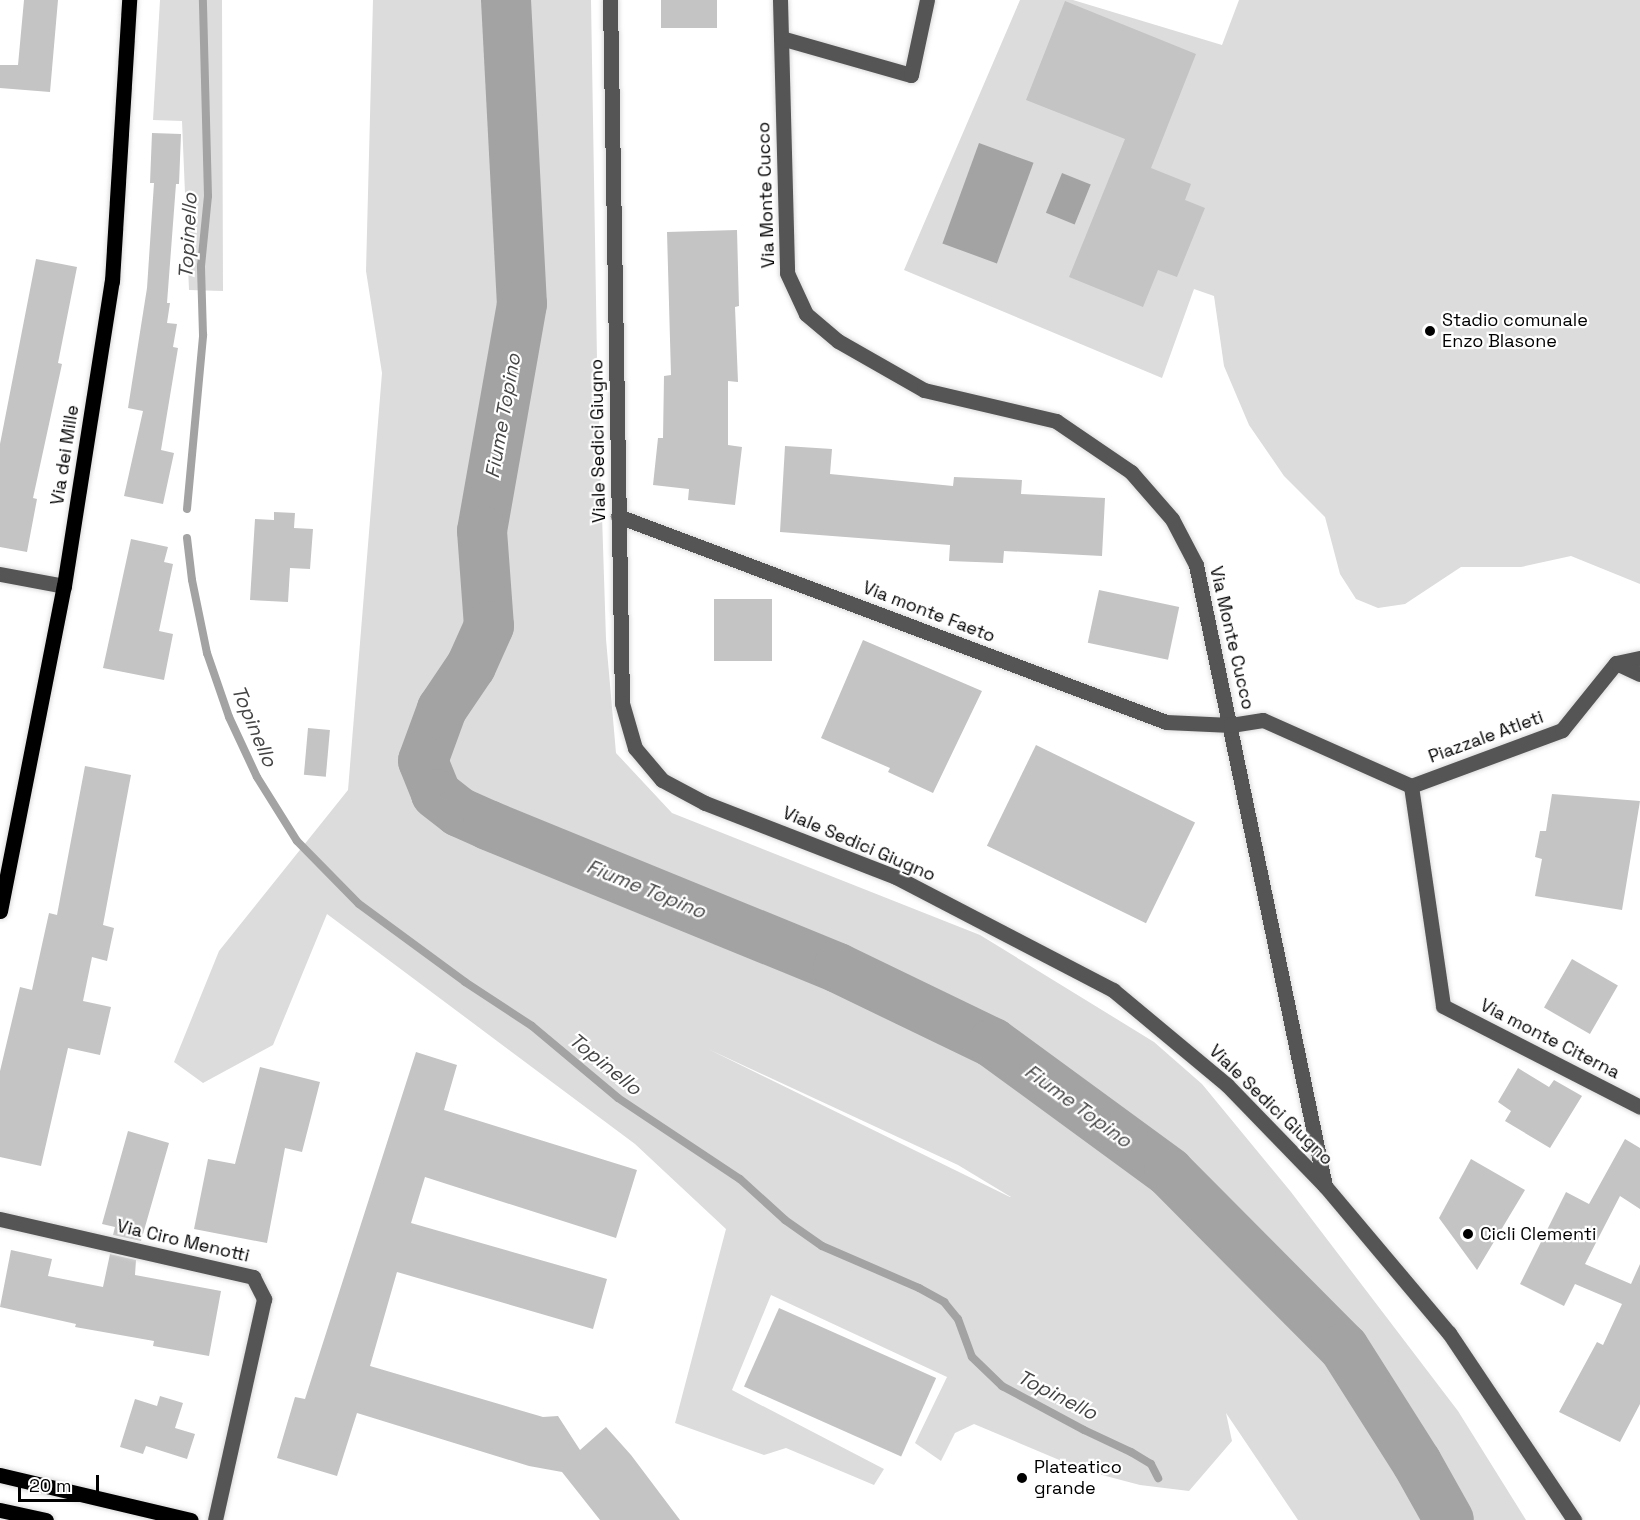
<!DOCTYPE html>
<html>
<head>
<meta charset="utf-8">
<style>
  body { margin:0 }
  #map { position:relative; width:1640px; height:1520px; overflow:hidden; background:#fff; font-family:"Space Grotesk",sans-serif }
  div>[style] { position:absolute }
  .green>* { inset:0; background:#dcdcdc }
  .water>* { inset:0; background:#a3a3a3; transform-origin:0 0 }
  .stream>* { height:8px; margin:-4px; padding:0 4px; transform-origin:4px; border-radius:4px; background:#a3a3a3 }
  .river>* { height:50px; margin:-25px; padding:0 25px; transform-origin:25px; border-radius:25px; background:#a3a3a3 }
  .building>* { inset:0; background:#c4c4c4; transform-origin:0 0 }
  .roads { filter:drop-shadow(0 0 2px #dbdbdb) drop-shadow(0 0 2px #dbdbdb) }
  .minor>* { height:15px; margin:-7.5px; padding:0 7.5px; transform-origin:7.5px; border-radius:7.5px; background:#555 }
  .major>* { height:15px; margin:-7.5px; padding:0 7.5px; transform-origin:7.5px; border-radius:7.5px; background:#000 }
  .dots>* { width:16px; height:16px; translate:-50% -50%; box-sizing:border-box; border:3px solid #fff; border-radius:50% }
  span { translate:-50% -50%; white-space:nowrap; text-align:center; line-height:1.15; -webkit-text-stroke:4.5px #fff; paint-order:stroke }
  .street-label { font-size:18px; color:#000 }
  .poi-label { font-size:18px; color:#000 }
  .left { translate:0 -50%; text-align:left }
  .water-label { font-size:20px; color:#444; font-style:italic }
  .scale { position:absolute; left:18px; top:1475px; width:81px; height:27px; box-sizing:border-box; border:3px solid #000; border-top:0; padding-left:8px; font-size:18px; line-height:21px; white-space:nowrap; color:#000; -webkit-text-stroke:4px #fff; paint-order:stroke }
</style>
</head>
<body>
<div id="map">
  <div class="green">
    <i style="clip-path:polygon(160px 0,222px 0,223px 291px,189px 290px,182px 121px,153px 120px)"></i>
    <i style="clip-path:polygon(evenodd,373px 0,591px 0,597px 360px,606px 639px,616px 753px,672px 813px,980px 935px,1154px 1042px,1202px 1084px,1291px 1192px,1458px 1411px,1526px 1520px,1298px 1520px,1226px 1413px,1232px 1441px,1189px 1491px,1140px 1485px,1083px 1470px,974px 1424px,955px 1433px,941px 1461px,915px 1443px,947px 1377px,771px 1295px,732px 1390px,884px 1469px,874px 1485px,786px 1448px,764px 1455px,675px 1423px,726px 1229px,635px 1144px,327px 914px,273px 1045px,203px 1083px,174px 1062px,219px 951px,348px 790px,382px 373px,366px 271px,373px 0,708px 1049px,958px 1165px,1011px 1197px,1010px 1197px,708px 1049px)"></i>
    <i style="clip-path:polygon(1020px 0,1073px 0,1222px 45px,1239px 0,1640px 0,1640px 584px,1571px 556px,1521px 567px,1461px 567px,1405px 604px,1378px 608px,1356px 599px,1340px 574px,1325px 517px,1284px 476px,1249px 425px,1224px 366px,1214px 296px,1194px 289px,1162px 378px,904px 270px)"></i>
  </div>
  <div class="water">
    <i style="left:979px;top:143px;width:58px;height:107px;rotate:20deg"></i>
    <i style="left:1062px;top:173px;width:31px;height:43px;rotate:22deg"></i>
  </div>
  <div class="stream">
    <i style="left:187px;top:509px;width:175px;rotate:-84.7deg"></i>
    <i style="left:203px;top:335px;width:69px;rotate:-91.7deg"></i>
    <i style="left:201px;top:266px;width:70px;rotate:-84.3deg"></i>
    <i style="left:208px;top:196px;width:196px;rotate:-91.5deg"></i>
    <i style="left:187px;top:538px;width:42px;rotate:83.2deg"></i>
    <i style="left:192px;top:580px;width:75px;rotate:78.4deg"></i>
    <i style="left:207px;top:653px;width:68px;rotate:71deg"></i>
    <i style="left:229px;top:717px;width:66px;rotate:65deg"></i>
    <i style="left:257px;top:777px;width:75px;rotate:58deg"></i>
    <i style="left:297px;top:841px;width:88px;rotate:45.5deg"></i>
    <i style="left:359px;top:904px;width:132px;rotate:36.3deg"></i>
    <i style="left:465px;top:982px;width:80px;rotate:33.3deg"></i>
    <i style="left:532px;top:1026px;width:112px;rotate:39.9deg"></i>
    <i style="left:618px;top:1098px;width:146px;rotate:33.6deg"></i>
    <i style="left:740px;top:1179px;width:61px;rotate:42.3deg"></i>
    <i style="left:785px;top:1220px;width:45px;rotate:35.1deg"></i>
    <i style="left:822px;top:1246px;width:106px;rotate:23.4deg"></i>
    <i style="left:919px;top:1288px;width:29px;rotate:29deg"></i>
    <i style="left:944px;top:1302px;width:22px;rotate:51deg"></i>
    <i style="left:958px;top:1319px;width:40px;rotate:69.8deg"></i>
    <i style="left:972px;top:1357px;width:42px;rotate:44deg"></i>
    <i style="left:1002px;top:1386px;width:93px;rotate:28.2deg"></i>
    <i style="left:1084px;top:1430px;width:52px;rotate:25.1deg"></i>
    <i style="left:1131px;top:1452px;width:23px;rotate:31deg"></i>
    <i style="left:1151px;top:1464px;width:16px;rotate:63deg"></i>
  </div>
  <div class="river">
    <i style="left:506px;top:0;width:304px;rotate:87deg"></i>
    <i style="left:522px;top:304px;width:230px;rotate:100deg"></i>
    <i style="left:482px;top:531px;width:95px;rotate:85.8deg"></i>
    <i style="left:489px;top:626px;width:44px;rotate:114.2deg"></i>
    <i style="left:471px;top:666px;width:52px;rotate:124deg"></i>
    <i style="left:442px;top:709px;width:55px;rotate:110.1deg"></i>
    <i style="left:423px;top:761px;width:35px;rotate:68deg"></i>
    <i style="left:436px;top:794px;width:29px;rotate:38deg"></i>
    <i style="left:459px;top:812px;width:32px;rotate:24deg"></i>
    <i style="left:488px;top:825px;width:378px;rotate:22.2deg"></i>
    <i style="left:838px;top:968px;width:172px;rotate:25.8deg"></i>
    <i style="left:993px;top:1043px;width:218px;rotate:36.2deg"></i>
    <i style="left:1169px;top:1172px;width:248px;rotate:45.2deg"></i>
    <i style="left:1344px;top:1348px;width:136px;rotate:57.6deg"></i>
    <i style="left:1417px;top:1463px;width:65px;rotate:60.7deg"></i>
  </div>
  <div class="building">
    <i style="clip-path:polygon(24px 0,58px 0,50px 92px,0 88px,0 65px,18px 65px)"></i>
    <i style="left:661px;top:0;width:56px;height:28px"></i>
    <i style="clip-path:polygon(1065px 1px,1196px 54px,1151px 168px,1191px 184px,1185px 200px,1205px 208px,1177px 277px,1158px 270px,1143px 307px,1069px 277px,1125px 139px,1026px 100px)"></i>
    <i style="clip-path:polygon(152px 133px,181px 134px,179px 184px,176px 184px,167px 303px,170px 303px,167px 323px,177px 324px,173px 347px,178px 348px,161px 450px,174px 453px,163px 504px,124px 496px,143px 411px,128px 408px,147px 288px,154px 183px,150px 183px)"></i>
    <i style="clip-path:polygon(737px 230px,739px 306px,735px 307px,738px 382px,728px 381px,728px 445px,742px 447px,735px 505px,688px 500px,689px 489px,653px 485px,658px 438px,663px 438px,664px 376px,671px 375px,667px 232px)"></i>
    <i style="clip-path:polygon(36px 259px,77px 267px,58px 363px,62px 364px,33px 498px,37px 499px,27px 552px,0 547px,0 444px)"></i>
    <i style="clip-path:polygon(785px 446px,832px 449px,830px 474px,953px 486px,954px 477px,1022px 480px,1021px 494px,1105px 498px,1102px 556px,1004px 551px,1003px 563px,949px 561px,950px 545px,780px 532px)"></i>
    <i style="clip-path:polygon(274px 512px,295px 513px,294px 528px,313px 529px,310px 569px,290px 568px,288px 602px,250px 600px,255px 519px,274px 520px)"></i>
    <i style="clip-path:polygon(131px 539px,168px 547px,164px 562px,173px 564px,159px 631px,173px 634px,164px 680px,103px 668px)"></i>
    <i style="left:1099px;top:590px;width:82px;height:54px;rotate:12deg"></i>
    <i style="left:714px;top:599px;width:58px;height:62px"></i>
    <i style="clip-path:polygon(863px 640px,982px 691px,933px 793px,888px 772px,890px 768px,821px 738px)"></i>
    <i style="left:308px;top:728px;width:22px;height:47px;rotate:5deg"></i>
    <i style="left:1036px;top:745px;width:177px;height:112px;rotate:26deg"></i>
    <i style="clip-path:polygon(85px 766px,131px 775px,103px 925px,114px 928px,107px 961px,92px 957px,83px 1001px,111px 1007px,100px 1055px,68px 1048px,41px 1166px,0 1157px,0 1071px,20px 987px,32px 990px,49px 913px,57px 915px)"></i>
    <i style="clip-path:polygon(1552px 794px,1640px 801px,1622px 910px,1535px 896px,1542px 859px,1535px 857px,1540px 831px,1546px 831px)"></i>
    <i style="left:1572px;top:959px;width:53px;height:56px;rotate:30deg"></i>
    <i style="clip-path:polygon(416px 1052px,457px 1065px,444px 1110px,637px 1170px,616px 1238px,425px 1177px,411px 1223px,607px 1279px,593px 1329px,397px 1272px,370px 1366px,543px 1417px,558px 1416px,580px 1450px,606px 1427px,631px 1455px,680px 1520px,600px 1520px,562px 1472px,529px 1466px,357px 1413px,337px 1476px,277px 1458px,295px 1397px,305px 1399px)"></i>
    <i style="clip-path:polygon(260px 1067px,320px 1082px,302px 1152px,285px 1148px,267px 1243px,194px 1229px,208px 1159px,235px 1164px)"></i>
    <i style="clip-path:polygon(1518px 1068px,1549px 1087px,1554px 1080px,1582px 1096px,1550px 1148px,1505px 1121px,1511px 1111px,1498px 1102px)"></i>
    <i style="clip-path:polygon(128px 1131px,169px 1143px,141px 1241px,113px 1235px,115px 1227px,102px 1224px)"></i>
    <i style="clip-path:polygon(1625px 1139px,1640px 1148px,1640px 1209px,1620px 1196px,1585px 1264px,1631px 1284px,1640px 1264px,1640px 1404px,1620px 1442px,1559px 1412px,1597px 1342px,1603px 1345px,1622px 1304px,1575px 1284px,1564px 1306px,1520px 1284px,1566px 1192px,1589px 1204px)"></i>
    <i style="clip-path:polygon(1471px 1159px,1525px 1190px,1477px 1270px,1439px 1218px)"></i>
    <i style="clip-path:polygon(11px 1250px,52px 1259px,48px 1276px,103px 1287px,110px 1254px,136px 1260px,135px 1275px,221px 1291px,209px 1356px,153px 1346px,154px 1341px,75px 1327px,76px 1324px,0 1307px)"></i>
    <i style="left:779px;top:1308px;width:172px;height:86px;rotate:24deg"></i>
    <i style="clip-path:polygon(160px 1396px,183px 1403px,175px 1428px,195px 1434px,187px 1459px,146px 1446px,143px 1454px,120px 1447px,135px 1399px,157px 1406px)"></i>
  </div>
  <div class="roads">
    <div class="minor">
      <i style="left:610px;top:0;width:703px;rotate:89.02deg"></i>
      <i style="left:622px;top:703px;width:47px;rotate:73.9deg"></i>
      <i style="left:635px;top:748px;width:42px;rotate:49.8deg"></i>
      <i style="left:662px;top:780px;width:49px;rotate:28.1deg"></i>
      <i style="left:705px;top:803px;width:205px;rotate:21.2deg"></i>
      <i style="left:896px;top:877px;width:245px;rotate:27.5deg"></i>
      <i style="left:1113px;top:990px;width:148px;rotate:39.8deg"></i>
      <i style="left:1227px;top:1085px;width:141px;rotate:45.9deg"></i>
      <i style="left:1325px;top:1186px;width:192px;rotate:49.9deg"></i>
      <i style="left:1449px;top:1333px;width:225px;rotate:56.2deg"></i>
      <i style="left:780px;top:0;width:273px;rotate:88.5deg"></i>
      <i style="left:787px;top:273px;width:45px;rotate:65.1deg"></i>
      <i style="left:806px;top:314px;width:42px;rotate:40.2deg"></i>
      <i style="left:838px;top:341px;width:99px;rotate:29.7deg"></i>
      <i style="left:924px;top:390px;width:136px;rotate:13.2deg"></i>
      <i style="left:1056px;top:421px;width:91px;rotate:34.2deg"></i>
      <i style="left:1131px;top:472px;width:62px;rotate:48.9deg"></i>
      <i style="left:1172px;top:519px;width:52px;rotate:62.4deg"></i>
      <i style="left:1196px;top:565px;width:634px;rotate:78.26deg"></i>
      <i style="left:781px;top:38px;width:135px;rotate:15.9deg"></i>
      <i style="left:911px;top:75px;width:77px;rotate:-78deg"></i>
      <i style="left:618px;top:516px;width:585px;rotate:20.6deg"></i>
      <i style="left:1166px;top:722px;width:65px;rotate:2.6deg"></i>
      <i style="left:1231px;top:725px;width:32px;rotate:-9deg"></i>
      <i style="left:1263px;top:720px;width:162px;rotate:24deg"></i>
      <i style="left:1411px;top:786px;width:161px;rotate:-20.3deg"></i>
      <i style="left:1562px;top:730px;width:86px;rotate:-51.1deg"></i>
      <i style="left:1616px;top:663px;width:25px;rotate:-12deg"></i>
      <i style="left:0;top:574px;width:65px;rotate:10.6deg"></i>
      <i style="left:1616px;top:663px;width:26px;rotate:25deg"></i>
      <i style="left:1411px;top:786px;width:222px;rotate:81.7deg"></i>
      <i style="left:1443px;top:1006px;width:221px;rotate:27.1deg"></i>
      <i style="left:0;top:1219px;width:260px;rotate:12.9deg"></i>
      <i style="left:253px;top:1277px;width:25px;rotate:63deg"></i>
      <i style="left:264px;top:1299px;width:226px;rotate:102.5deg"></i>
    </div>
    <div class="major">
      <i style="left:0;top:911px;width:331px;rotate:-78.9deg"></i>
      <i style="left:64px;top:586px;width:309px;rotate:-81.1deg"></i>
      <i style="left:112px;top:281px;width:282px;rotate:-86.5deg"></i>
      <i style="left:0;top:1475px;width:196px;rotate:13.3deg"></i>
      <i style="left:0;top:1510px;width:47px;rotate:12.3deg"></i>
    </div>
  </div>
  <div class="dots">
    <i style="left:1430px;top:331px;background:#000"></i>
    <i style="left:1468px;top:1234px;background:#000"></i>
    <i style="left:1022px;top:1478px;background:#000"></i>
  </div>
  <div class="street-label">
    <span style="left:766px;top:195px;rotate:-92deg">Via Monte Cucco</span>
    <span style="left:598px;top:441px;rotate:-91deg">Viale Sedici Giugno</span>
    <span style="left:65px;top:455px;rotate:-81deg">Via dei Mille</span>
    <span style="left:929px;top:612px;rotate:21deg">Via monte Faeto</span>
    <span style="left:1232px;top:638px;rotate:77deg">Via Monte Cucco</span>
    <span style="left:1486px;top:737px;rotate:-20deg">Piazzale Atleti</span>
    <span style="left:859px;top:844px;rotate:23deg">Viale Sedici Giugno</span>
    <span style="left:1550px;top:1039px;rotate:27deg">Via monte Citerna</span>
    <span style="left:1271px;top:1105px;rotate:44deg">Viale Sedici Giugno</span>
    <span style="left:183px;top:1241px;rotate:13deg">Via Ciro Menotti</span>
  </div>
  <div class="poi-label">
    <span class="left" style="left:1442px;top:331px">Stadio comunale<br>Enzo Blasone</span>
    <span class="left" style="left:1480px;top:1234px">Cicli Clementi</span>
    <span class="left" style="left:1034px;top:1478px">Plateatico<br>grande</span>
  </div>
  <div class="water-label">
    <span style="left:188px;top:236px;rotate:-87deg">Topinello</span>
    <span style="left:503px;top:416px;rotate:-80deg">Fiume Topino</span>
    <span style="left:254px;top:726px;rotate:67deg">Topinello</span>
    <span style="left:646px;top:889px;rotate:22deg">Fiume Topino</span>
    <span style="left:605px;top:1064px;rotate:39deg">Topinello</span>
    <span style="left:1078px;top:1106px;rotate:36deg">Fiume Topino</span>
    <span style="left:1057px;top:1395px;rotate:27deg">Topinello</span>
  </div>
  <div class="scale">20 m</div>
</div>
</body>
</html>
